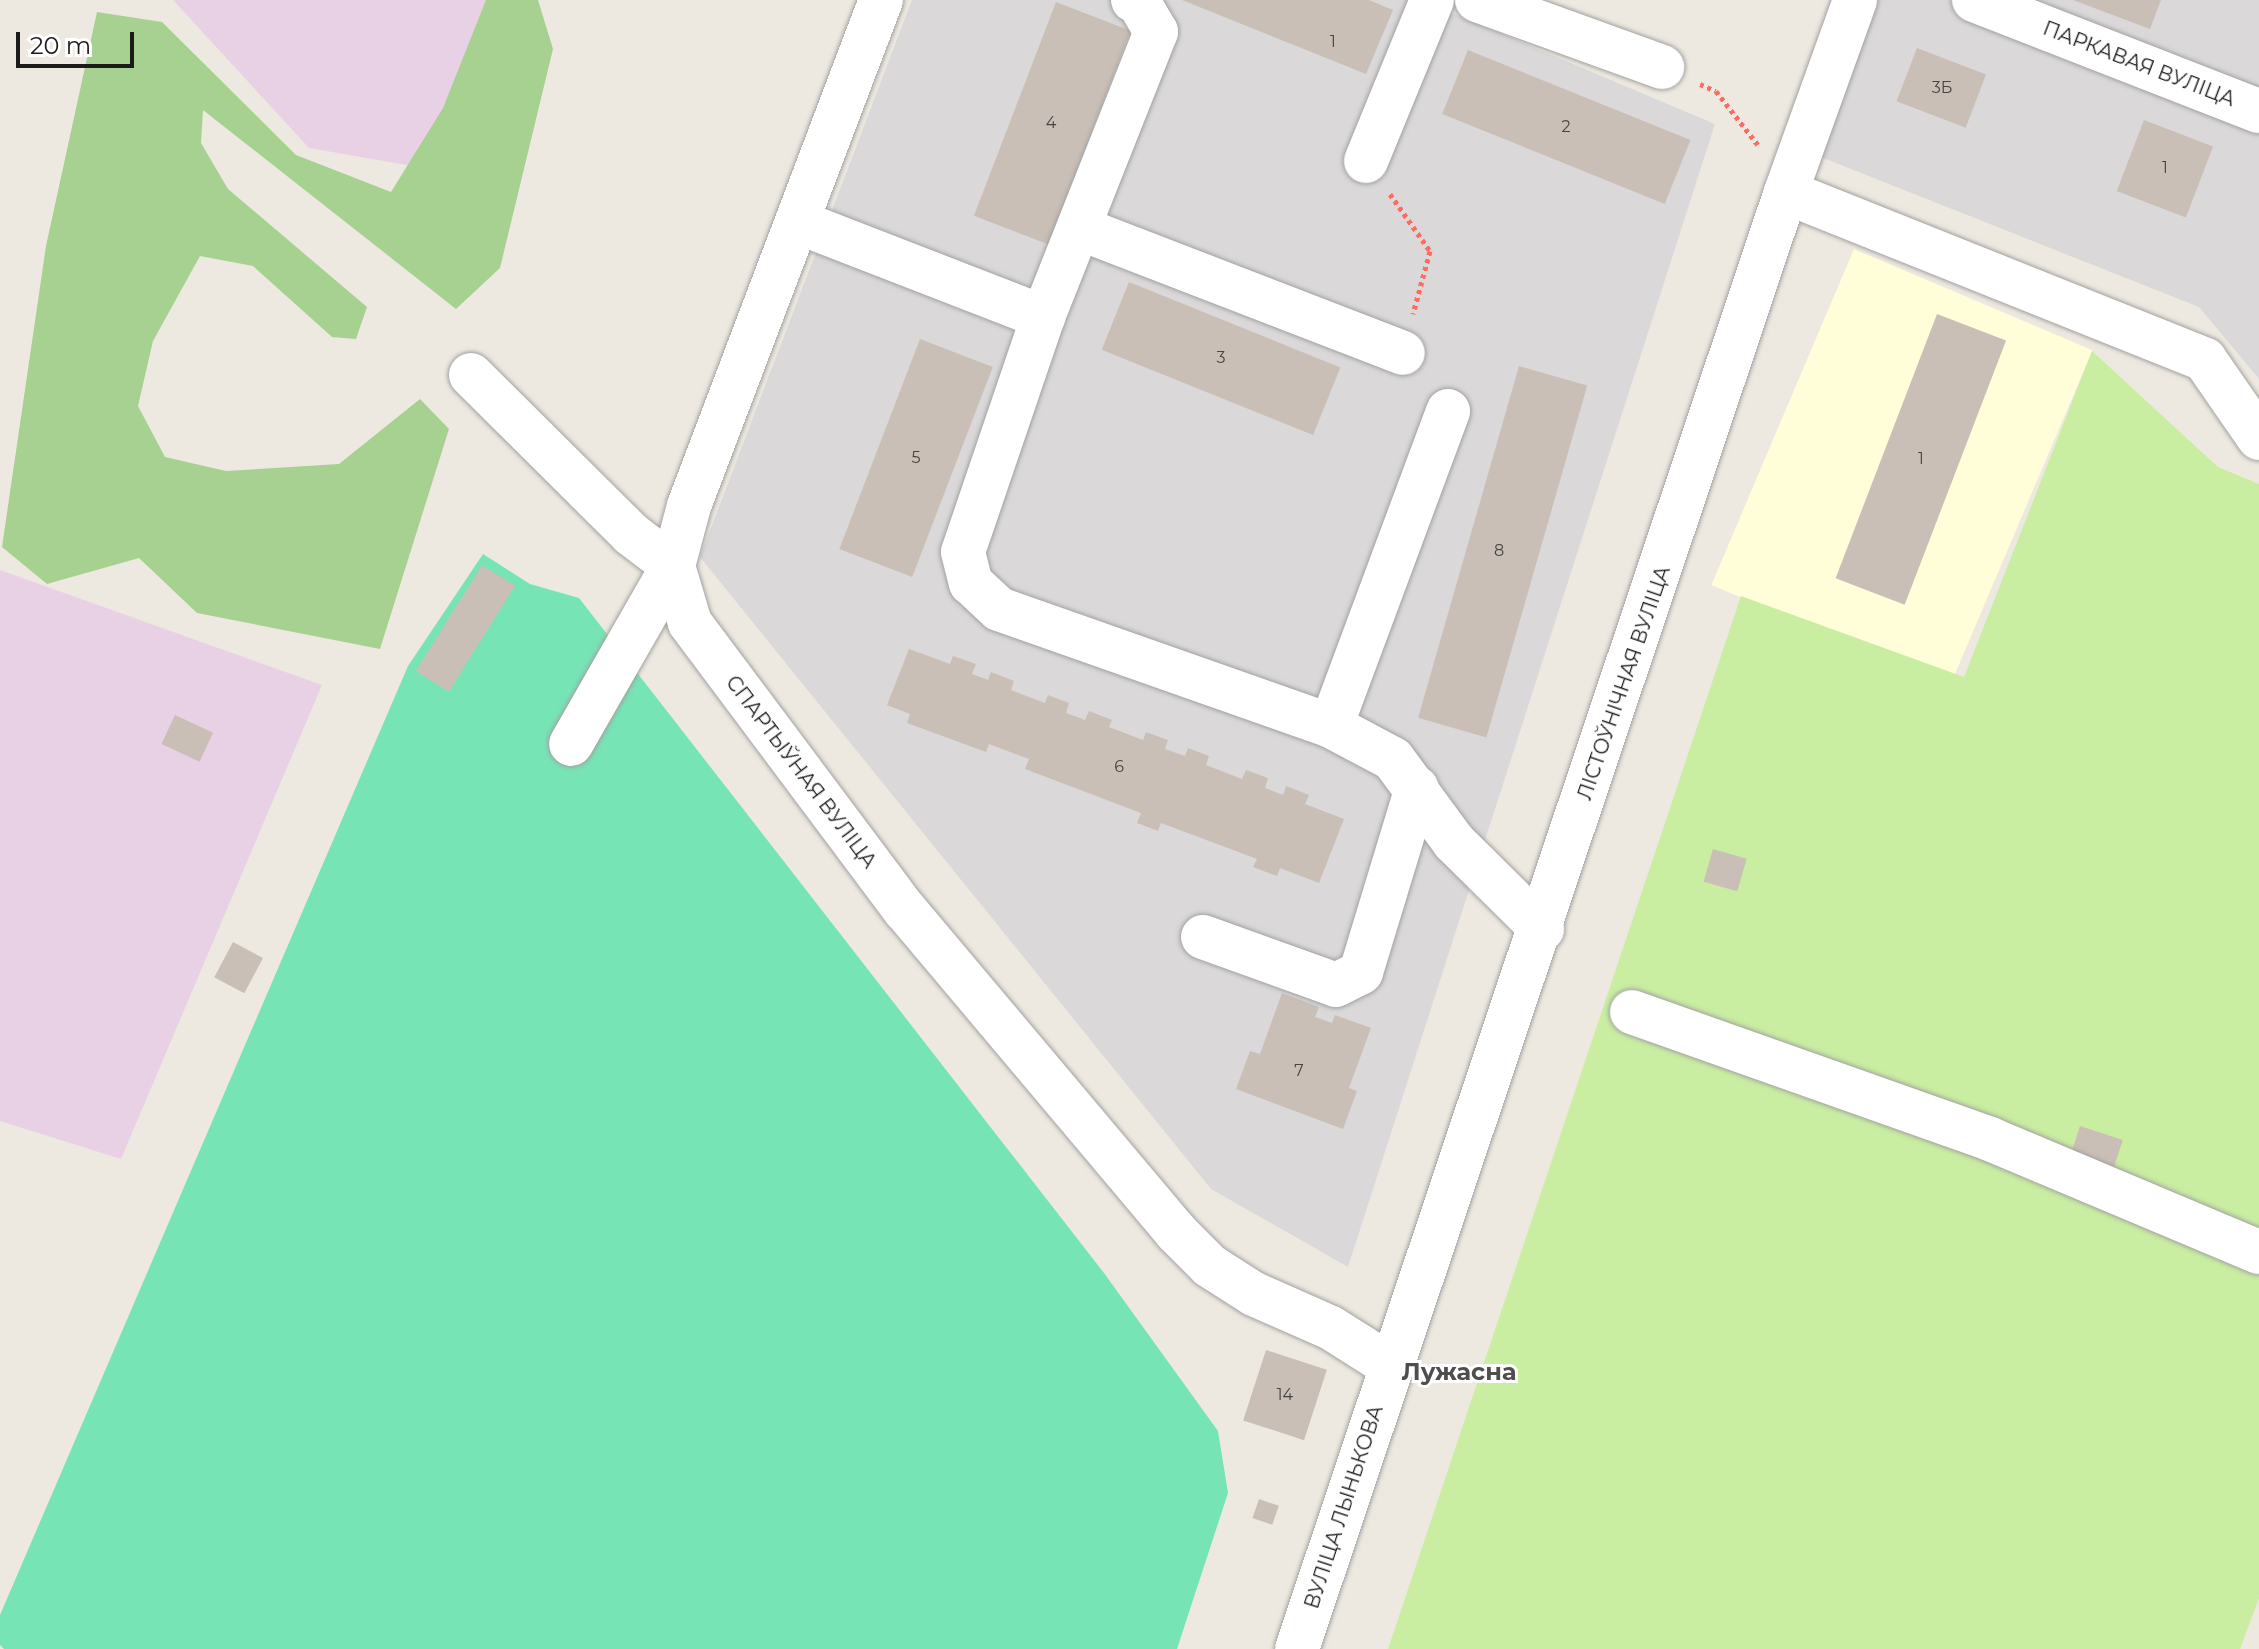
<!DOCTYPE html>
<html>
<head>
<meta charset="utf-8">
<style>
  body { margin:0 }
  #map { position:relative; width:2259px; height:1649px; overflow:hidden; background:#eee9e0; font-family:Montserrat,sans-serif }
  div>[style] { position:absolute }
  .residential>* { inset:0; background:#dad8d8 }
  .industrial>* { inset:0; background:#e8d1e4 }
  .education>* { inset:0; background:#fffed8; transform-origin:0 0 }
  .grass>* { inset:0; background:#c9eda1 }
  .forest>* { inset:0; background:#a6d191 }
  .pitch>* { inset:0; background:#77e4b6 }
  .building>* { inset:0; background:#cabfb6; transform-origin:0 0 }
  .path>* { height:5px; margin-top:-2.5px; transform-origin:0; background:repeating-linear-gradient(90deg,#ff6b60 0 4px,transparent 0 8px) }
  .roads { filter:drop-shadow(0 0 2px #a2a2a2) drop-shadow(0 0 2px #a2a2a2) }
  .minor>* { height:44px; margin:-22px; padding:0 22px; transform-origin:22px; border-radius:22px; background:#fff }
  span { translate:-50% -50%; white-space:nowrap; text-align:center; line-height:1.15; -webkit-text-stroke:6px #fff; paint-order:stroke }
  .number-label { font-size:16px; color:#474442 }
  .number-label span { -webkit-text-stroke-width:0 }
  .street-label { font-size:20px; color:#1b1b1b }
  .quarter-label { font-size:24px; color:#4e4e4e; font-weight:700 }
  .scale { position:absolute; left:16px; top:32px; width:118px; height:36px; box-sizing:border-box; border:4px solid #1b1b1b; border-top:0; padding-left:10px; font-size:24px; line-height:28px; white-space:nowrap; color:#1b1b1b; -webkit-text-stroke:6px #fff; paint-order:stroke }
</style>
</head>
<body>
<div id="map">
  <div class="residential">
    <i style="clip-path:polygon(912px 0,1422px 0,1715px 124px,1348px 1267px,1211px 1189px,700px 557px)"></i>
    <i style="clip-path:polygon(1861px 0,2259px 0,2259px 379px,2199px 307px,1803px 150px)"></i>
  </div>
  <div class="industrial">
    <i style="clip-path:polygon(173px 0,504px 0,435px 170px,309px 148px)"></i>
    <i style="clip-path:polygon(0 570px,322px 685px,121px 1159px,0 1121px)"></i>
  </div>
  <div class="education">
    <i style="left:1854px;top:249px;width:259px;height:365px;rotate:23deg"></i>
  </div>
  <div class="grass">
    <i style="clip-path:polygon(2092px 351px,2218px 467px,2259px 484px,2259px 1598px,2240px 1649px,1388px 1649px,1741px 596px,1964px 677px)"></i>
  </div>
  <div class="forest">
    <i style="clip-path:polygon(486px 0,538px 0,553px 49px,500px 268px,456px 309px,203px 110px,201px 143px,228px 189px,367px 307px,356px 339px,332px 337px,253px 266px,200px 256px,153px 341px,138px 406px,165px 457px,226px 471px,339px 464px,420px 399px,449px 429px,380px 649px,197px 613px,139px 558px,47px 584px,2px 547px,46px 246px,97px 12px,162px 22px,296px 155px,391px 192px,443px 108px)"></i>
  </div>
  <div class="pitch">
    <i style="clip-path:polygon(483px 554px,530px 584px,579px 598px,1104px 1273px,1218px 1431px,1228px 1493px,1177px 1649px,4px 1649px,0 1645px,0 1615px,408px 666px)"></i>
  </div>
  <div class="building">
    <i style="clip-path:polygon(1182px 0,1369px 0,1393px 10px,1366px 74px)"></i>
    <i style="clip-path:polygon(2073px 0,2161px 0,2150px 29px)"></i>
    <i style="left:1056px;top:2px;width:80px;height:229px;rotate:21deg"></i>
    <i style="left:1917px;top:48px;width:74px;height:57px;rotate:21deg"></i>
    <i style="left:1468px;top:50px;width:240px;height:69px;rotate:22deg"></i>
    <i style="left:2144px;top:120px;width:74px;height:76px;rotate:21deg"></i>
    <i style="left:1129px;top:282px;width:228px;height:73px;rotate:22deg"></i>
    <i style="left:1937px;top:314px;width:74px;height:283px;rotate:21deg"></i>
    <i style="left:920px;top:339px;width:78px;height:225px;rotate:21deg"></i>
    <i style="left:1519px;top:366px;width:71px;height:366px;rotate:16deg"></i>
    <i style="left:482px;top:565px;width:39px;height:125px;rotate:32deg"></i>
    <i style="clip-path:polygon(909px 649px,950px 664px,953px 656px,976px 664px,972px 674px,988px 680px,991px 672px,1014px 681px,1011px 690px,1045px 703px,1048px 695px,1069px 703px,1066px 713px,1085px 720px,1089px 711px,1112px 720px,1109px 727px,1143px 740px,1146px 732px,1168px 740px,1165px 749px,1185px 756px,1188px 748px,1209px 756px,1206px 765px,1242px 779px,1246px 770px,1268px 778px,1265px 788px,1283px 795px,1286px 786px,1309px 795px,1305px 804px,1344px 819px,1319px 883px,1280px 868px,1277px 876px,1253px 867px,1257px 859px,1161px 823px,1158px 831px,1137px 823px,1141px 813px,1025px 769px,1029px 759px,989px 744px,986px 752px,907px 723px,910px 714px,887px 705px)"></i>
    <i style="left:175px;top:715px;width:42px;height:32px;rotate:25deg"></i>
    <i style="left:1713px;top:849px;width:35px;height:34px;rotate:16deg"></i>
    <i style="left:233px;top:942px;width:34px;height:40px;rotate:28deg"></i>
    <i style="clip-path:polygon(1282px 993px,1319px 1007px,1315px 1017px,1332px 1023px,1335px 1015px,1371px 1028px,1349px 1088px,1357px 1091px,1343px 1129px,1236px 1089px,1250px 1051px,1260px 1054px)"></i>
    <i style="left:2080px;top:1126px;width:45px;height:32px;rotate:18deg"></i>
    <i style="left:1266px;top:1350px;width:64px;height:74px;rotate:18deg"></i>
    <i style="left:1259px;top:1499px;width:21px;height:20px;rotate:19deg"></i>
  </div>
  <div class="path">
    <i style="left:1700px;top:84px;width:17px;rotate:24deg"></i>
    <i style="left:1716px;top:91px;width:68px;rotate:52.1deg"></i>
    <i style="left:1390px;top:194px;width:70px;rotate:54.9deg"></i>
    <i style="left:1430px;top:251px;width:65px;rotate:105.1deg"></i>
  </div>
  <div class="roads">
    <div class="minor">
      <i style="left:881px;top:0;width:541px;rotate:110.78deg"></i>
      <i style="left:689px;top:506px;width:62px;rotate:104.9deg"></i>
      <i style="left:673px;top:566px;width:59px;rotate:73.4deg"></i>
      <i style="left:690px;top:623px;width:359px;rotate:53.2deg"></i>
      <i style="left:905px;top:910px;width:421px;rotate:49.9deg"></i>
      <i style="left:1176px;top:1232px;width:48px;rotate:45deg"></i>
      <i style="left:1210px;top:1266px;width:52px;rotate:32.5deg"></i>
      <i style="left:1254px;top:1294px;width:84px;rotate:23.8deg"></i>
      <i style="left:1331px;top:1328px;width:71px;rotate:32.3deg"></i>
      <i style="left:1477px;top:0;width:197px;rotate:19.9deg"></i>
      <i style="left:1974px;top:0;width:306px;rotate:21.3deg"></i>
      <i style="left:1366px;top:161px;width:174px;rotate:-67.7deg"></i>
      <i style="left:1786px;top:192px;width:451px;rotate:21.8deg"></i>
      <i style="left:2205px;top:360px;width:95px;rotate:55.3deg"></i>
      <i style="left:798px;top:222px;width:263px;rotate:21.2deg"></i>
      <i style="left:1043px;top:317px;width:248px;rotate:108.8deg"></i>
      <i style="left:963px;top:552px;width:32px;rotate:76deg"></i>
      <i style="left:971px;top:583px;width:38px;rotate:43deg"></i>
      <i style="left:999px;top:609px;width:352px;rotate:19.4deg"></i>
      <i style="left:1331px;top:726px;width:70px;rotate:28deg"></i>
      <i style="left:1393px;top:759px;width:103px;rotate:53.7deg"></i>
      <i style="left:1454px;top:842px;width:124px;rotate:44.7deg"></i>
      <i style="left:1079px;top:228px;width:347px;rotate:21.1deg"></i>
      <i style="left:1043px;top:317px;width:307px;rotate:-68.4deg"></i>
      <i style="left:1156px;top:32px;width:32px;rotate:-120deg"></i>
      <i style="left:1140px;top:4px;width:8px;rotate:-150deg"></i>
      <i style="left:471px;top:375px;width:226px;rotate:44.8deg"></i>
      <i style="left:631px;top:534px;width:53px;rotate:37.3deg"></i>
      <i style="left:673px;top:566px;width:205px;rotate:119.8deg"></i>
      <i style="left:1331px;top:726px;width:336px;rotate:-69.6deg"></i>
      <i style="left:1203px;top:937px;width:141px;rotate:19.8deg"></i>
      <i style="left:1336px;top:985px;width:28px;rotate:-27deg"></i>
      <i style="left:1361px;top:972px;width:192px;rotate:-73.1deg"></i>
      <i style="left:1632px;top:1012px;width:380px;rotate:19.5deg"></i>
      <i style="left:1990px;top:1139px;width:292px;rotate:22.8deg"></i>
      <i style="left:1297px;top:1649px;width:1537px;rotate:-71.45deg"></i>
      <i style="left:1786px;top:192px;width:204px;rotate:-70.2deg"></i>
    </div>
  </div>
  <div class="number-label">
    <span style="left:1333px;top:42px">1</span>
    <span style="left:1942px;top:88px">3Б</span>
    <span style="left:1051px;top:123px">4</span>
    <span style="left:1566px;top:127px">2</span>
    <span style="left:2165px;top:168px">1</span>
    <span style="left:1221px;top:358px">3</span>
    <span style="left:916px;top:458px">5</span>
    <span style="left:1921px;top:459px">1</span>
    <span style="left:1499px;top:551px">8</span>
    <span style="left:1119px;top:767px">6</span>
    <span style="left:1299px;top:1071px">7</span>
    <span style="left:1285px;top:1395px">14</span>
  </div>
  <div class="street-label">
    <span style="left:2139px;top:64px;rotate:21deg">ПАРКАВАЯ ВУЛІЦА</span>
    <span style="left:1624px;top:683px;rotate:-71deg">ЛІСТОЎНІЧНАЯ ВУЛІЦА</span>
    <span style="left:801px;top:772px;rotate:53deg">СПАРТЫЎНАЯ ВУЛІЦА</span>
    <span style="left:1344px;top:1507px;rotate:-72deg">ВУЛІЦА ЛЫНЬКОВА</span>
  </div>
  <div class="quarter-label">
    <span style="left:1459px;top:1372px">Лужасна</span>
  </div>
  <div class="scale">20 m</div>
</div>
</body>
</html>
